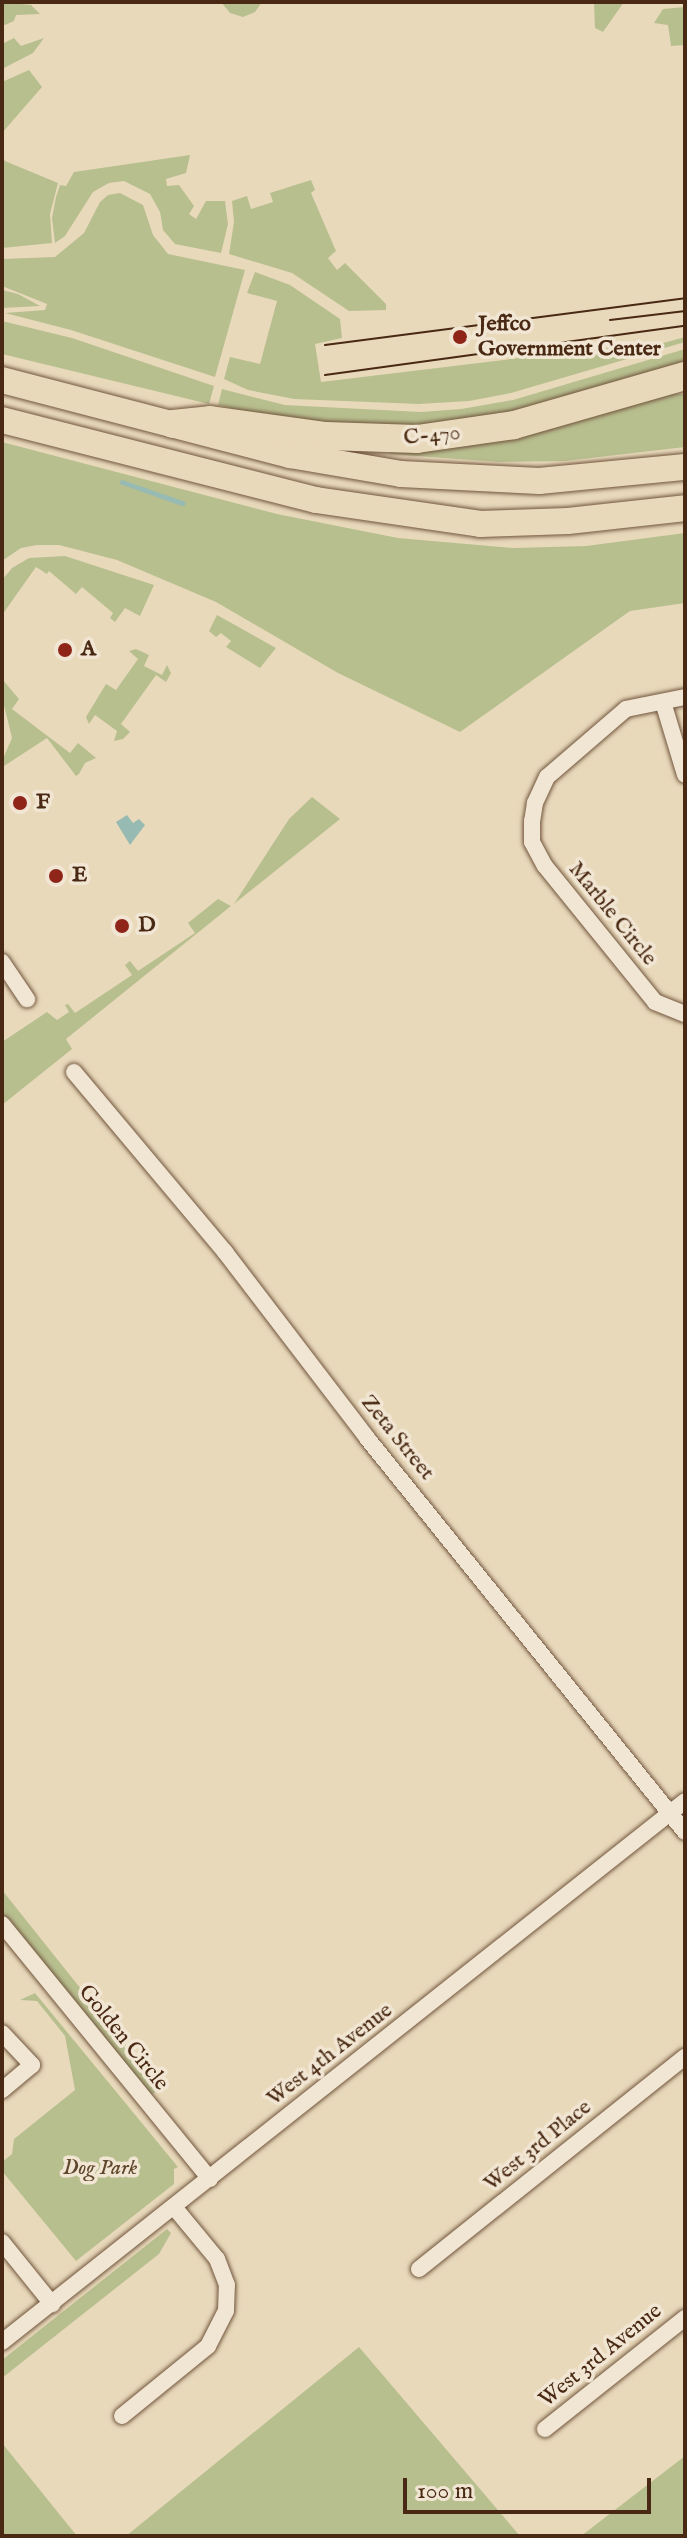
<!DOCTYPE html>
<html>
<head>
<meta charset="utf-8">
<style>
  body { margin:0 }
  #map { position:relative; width:687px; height:2538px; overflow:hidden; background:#e9d9bb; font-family:"IM FELL English",serif }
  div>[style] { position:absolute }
  .green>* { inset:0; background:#b8bf8f }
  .water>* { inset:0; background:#97bab2 }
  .stream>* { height:5px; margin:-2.5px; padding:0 2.5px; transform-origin:2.5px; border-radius:2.5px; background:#97bab2 }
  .roads { filter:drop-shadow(0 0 2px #71553d) drop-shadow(0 0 2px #71553d) }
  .minor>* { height:16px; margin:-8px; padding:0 8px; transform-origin:8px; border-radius:8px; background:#f1e6d3 }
  .trunk>* { height:26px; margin:-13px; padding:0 13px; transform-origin:13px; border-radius:13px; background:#e9d9bb }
  .motorway>* { height:28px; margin:-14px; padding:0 14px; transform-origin:14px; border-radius:14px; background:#e9d9bb }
  .tram>* { height:2px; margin:-1px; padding:0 1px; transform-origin:1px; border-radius:1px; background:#492913 }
  .dots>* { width:22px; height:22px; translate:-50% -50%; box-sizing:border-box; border:4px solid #f1e6d3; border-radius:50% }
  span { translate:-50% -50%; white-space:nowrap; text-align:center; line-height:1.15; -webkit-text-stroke:7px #f1e6d3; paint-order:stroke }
  .poi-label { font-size:22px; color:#492913; font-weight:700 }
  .left { translate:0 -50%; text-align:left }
  .street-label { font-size:22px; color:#492913 }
  .park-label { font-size:22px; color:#5f472c; font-style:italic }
  .frame { position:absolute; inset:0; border:4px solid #492913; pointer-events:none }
  .scale { position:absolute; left:403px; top:2478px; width:248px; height:36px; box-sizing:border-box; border:4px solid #492913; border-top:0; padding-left:10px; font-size:24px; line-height:28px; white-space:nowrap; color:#492913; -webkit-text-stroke:6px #f1e6d3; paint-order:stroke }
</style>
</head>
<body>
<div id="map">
  <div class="green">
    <i style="clip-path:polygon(2px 2px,31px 5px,40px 14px,16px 15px,14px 21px,5px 25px,2px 24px)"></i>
    <i style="clip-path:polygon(221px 2px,262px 2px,255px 12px,243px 17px,230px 13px)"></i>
    <i style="clip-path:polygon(594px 2px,624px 2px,603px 32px,595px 28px)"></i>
    <i style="clip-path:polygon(685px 7px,685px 45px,671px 46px,668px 25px,654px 23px,663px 9px)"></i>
    <i style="clip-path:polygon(14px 38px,21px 46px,44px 38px,33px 53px,2px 69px,4px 43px)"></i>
    <i style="clip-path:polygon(29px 70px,42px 87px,2px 133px,2px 82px)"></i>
    <i style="clip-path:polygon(190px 155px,186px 173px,166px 179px,167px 186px,179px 185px,194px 206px,189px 214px,196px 219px,206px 201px,225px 201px,228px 224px,221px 253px,175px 244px,163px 230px,160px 212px,150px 194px,124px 181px,109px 183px,93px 192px,65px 236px,55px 243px,52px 218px,56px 197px,60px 185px,66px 186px,74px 172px)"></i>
    <i style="clip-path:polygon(2px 156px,5px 161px,58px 183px,50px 214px,52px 243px,2px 248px)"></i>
    <i style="clip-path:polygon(311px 180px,315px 190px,311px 193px,336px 251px,328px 258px,337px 270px,345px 263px,386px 304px,386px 310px,349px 311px,292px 273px,229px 254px,234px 222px,232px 201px,247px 196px,251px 209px,273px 202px,270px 193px)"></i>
    <i style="clip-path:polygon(120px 193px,143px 205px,153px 235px,168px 254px,245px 270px,215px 377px,71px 330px,5px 313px,45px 310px,47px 304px,2px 286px,2px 259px,55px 257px,84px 233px,100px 202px,108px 195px)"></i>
    <i style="clip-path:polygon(255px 272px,290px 285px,340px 319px,342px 338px,315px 344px,321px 382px,602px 348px,638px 350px,685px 337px,685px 342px,511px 393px,469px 401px,419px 404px,294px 399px,248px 390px,224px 379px,230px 357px,260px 364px,277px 301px,247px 293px)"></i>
    <i style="clip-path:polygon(2px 290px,18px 294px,40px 306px,2px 308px)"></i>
    <i style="clip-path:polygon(2px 321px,72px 338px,214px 386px,209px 404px,2px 354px)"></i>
    <i style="clip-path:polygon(685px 349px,685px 362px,515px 412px,388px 430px,256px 415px,218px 405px,222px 389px,285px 405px,421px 412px,461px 409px,513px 400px)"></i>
    <i style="clip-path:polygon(672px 394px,685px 394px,685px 447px,565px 461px,499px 462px,390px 454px,390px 449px)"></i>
    <i style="clip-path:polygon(2px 442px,277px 514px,398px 538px,513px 548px,586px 546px,685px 533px,685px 603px,630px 611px,460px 732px,338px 673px,216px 602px,117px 560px,59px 545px,37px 545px,21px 548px,2px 561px)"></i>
    <i style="clip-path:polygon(65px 556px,154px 585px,140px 616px,125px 608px,115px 622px,110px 618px,113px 613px,82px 587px,76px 594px,49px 571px,47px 574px,36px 567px,2px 615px,2px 580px,12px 568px,29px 558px)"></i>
    <i style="clip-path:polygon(217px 615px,276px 648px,260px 668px,226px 647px,231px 641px,221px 633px,216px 637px,209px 631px)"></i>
    <i style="clip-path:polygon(136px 649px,149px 655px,144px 666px,162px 675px,167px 665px,171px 673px,166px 682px,156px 675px,121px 724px,130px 732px,123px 739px,114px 741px,117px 731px,95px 715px,89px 724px,86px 717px,106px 684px,116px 690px,138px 659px,129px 651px)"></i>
    <i style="clip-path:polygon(2px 679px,19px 699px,12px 709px,70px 753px,78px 743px,96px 758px,85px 763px,79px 774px,76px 776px,47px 738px,4px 766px,2px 761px,12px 738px,2px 697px)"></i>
    <i style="clip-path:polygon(312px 797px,340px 819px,234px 904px,289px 819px)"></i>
    <i style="clip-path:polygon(218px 899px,231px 906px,66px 1039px,72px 1049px,2px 1105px,2px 1042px,47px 1012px,57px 1020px,69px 1012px,65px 1005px,68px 1004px,75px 1013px,132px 975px,125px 965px,130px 961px,138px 971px,195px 933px,188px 923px)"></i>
    <i style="clip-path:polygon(2px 1890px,160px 2088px,150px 2096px,2px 1915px)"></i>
    <i style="clip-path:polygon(35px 1993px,178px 2167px,174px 2169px,174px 2184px,76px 2261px,2px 2171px,2px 2162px,12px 2154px,14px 2139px,75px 2090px,65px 2036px,37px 2001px,20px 2000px)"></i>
    <i style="clip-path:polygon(167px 2229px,171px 2233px,159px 2254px,2px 2378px,2px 2360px)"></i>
    <i style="clip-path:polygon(359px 2347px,520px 2536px,126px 2536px)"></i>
    <i style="clip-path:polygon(2px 2443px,77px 2536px,2px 2536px)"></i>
    <i style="clip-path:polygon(685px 2456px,685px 2536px,581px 2536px)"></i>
  </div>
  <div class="water">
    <i style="clip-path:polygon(127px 815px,133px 823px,139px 819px,145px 825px,130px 845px,116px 822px)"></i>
  </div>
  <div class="stream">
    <i style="left:122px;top:482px;width:64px;rotate:19.3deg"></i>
  </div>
  <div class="roads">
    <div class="minor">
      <i style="left:685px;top:697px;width:60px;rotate:168.5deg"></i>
      <i style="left:626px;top:709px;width:104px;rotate:139.3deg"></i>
      <i style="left:547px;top:777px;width:29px;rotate:115deg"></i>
      <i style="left:535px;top:803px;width:18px;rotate:99deg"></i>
      <i style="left:532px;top:821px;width:21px;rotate:90deg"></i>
      <i style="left:532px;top:842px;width:27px;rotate:62deg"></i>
      <i style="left:545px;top:866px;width:175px;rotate:51deg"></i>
      <i style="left:655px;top:1002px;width:32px;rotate:22deg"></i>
      <i style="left:663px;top:702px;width:76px;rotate:73.2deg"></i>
      <i style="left:2px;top:962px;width:45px;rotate:56deg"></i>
      <i style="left:74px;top:1072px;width:235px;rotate:50deg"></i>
      <i style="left:225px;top:1252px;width:234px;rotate:52.6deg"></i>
      <i style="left:367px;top:1438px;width:506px;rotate:51.09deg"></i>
      <i style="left:2px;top:1924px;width:329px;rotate:50.8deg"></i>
      <i style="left:2px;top:2033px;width:44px;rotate:46.8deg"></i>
      <i style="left:32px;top:2065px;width:39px;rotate:140deg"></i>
      <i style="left:2px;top:2242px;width:80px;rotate:51.1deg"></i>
      <i style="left:419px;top:2269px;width:340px;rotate:-38.6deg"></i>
      <i style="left:2px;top:2342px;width:871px;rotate:-38.38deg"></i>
      <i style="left:122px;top:2416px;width:111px;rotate:-39.1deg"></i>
      <i style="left:208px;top:2346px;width:39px;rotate:-63deg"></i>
      <i style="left:226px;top:2311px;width:26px;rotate:-88deg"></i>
      <i style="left:227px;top:2285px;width:28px;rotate:-111deg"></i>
      <i style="left:217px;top:2259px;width:67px;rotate:-129.6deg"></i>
      <i style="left:545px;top:2429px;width:179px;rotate:-38.4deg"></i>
    </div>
    <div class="trunk">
      <i style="left:2px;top:380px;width:298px;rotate:14.6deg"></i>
      <i style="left:290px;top:455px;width:113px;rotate:9.7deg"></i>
      <i style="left:401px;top:474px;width:138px;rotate:2.9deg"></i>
      <i style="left:539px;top:481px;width:147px;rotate:-5.5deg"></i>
      <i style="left:2px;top:420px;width:324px;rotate:14.3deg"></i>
      <i style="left:316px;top:500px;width:166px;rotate:8.3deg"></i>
      <i style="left:480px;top:524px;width:88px;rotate:-2deg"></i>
      <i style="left:568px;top:521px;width:118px;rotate:-6.3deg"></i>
    </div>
    <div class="motorway">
      <i style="left:173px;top:424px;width:37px;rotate:-6deg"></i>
      <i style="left:210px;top:420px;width:117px;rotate:7.9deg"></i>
      <i style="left:326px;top:436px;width:91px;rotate:1.9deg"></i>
      <i style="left:417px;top:439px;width:98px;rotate:-8.2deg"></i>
      <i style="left:514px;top:425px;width:178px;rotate:-16deg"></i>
    </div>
  </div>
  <div class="tram">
    <i style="left:610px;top:320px;width:76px;rotate:-6.8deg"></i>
    <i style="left:325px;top:345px;width:363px;rotate:-7.4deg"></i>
    <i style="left:325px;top:375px;width:363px;rotate:-7.8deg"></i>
  </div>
  <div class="dots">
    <i style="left:460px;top:337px;background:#8f2418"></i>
    <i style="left:65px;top:650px;background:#8f2418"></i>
    <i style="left:20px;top:803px;background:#8f2418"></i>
    <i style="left:56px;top:876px;background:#8f2418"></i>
    <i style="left:122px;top:926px;background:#8f2418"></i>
  </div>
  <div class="poi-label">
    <span class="left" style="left:478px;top:337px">Jeffco<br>Government Center</span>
    <span class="left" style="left:81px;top:650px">A</span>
    <span class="left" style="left:36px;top:803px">F</span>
    <span class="left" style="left:72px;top:876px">E</span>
    <span class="left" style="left:138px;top:926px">D</span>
  </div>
  <div class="street-label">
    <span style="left:432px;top:436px;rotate:-5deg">C-470</span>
    <span style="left:612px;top:914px;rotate:51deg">Marble Circle</span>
    <span style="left:397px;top:1438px;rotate:51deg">Zeta Street</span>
    <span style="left:123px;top:2038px;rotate:51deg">Golden Circle</span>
    <span style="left:330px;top:2055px;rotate:-38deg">West 4th Avenue</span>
    <span style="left:538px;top:2146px;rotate:-39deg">West 3rd Place</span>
    <span style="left:601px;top:2356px;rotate:-39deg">West 3rd Avenue</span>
  </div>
  <div class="park-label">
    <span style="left:100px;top:2169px">Dog Park</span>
  </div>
  <div class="frame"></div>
  <div class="scale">100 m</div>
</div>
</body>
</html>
